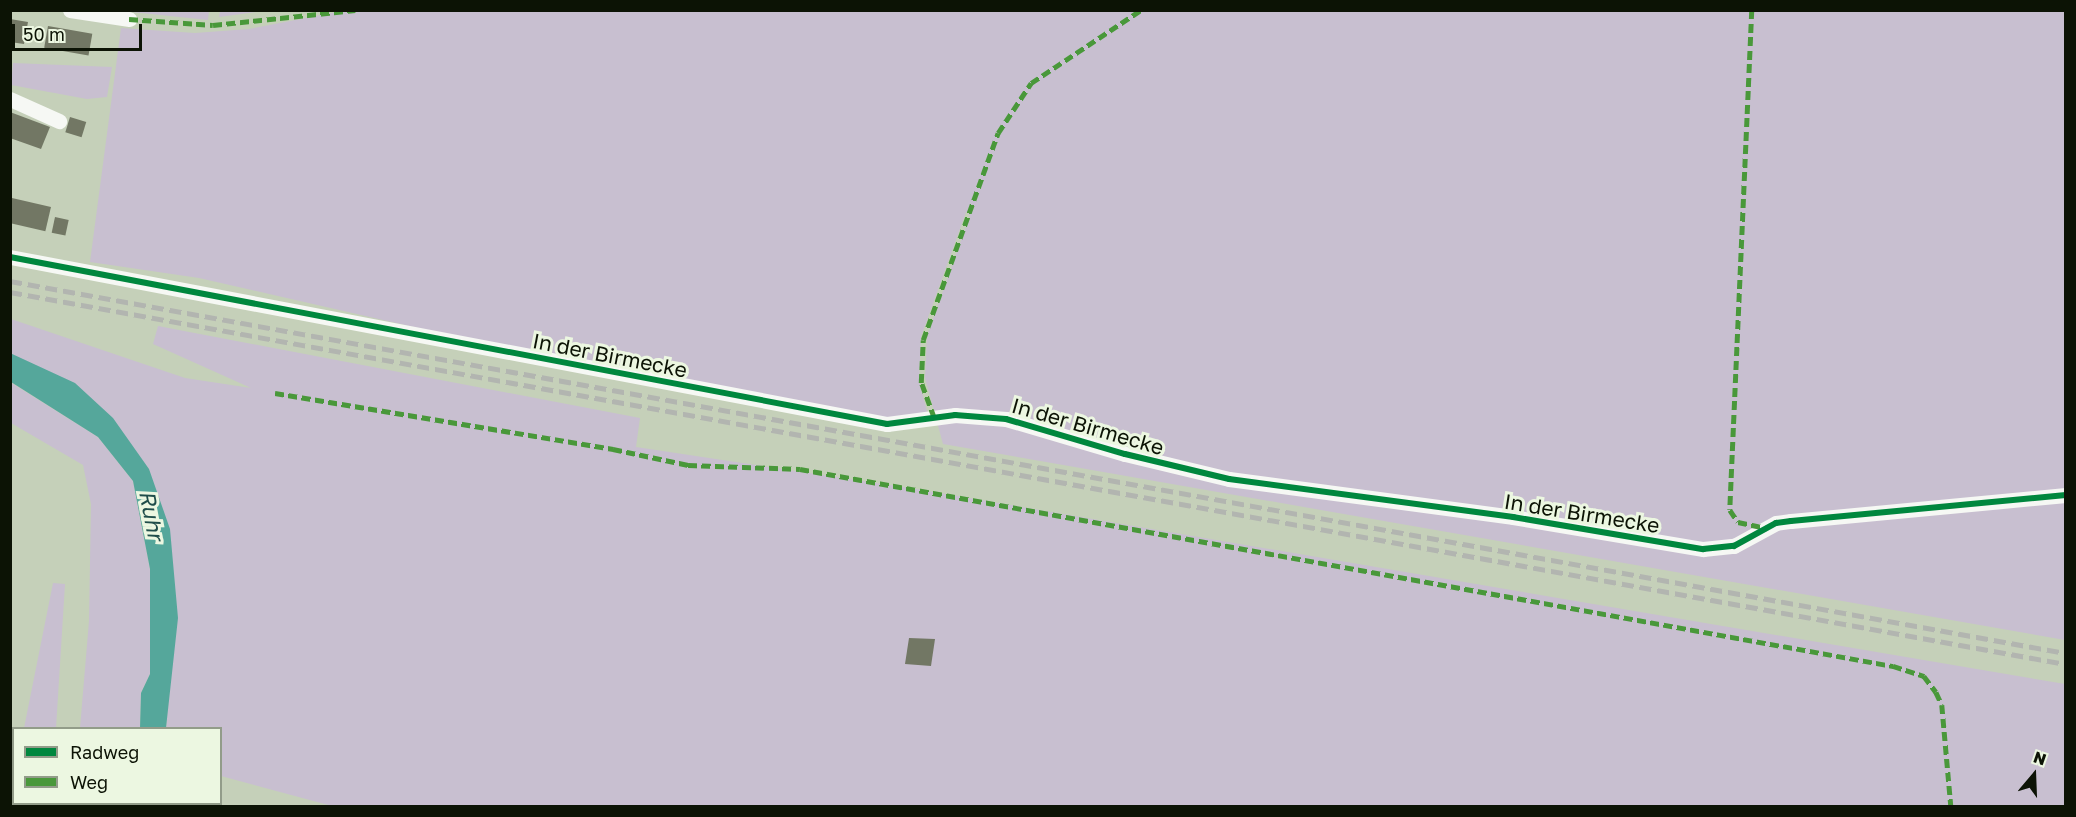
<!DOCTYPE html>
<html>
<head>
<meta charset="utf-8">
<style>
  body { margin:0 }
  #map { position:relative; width:2076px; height:817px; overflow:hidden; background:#c5d0b9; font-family:"Golos Text",sans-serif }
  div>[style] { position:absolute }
  .green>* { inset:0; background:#c8bfd0; transform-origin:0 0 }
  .water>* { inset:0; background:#55a79b }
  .building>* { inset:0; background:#727764; transform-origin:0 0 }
  .minor>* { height:15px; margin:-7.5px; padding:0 7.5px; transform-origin:7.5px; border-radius:7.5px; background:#f6f8f4 }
  .rail>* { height:4.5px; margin-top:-2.25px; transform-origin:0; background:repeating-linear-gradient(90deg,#b2b5b0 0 12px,transparent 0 18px) }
  .quiet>* { height:4.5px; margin-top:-2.25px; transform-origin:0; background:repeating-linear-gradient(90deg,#49983a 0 9px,transparent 0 13.5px) }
  .cycleway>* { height:6px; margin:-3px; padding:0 3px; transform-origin:3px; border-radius:3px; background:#00873e }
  span { translate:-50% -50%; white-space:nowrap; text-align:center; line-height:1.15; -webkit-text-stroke:6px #ecf7e1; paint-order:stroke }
  .street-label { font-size:21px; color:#0c1305 }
  .water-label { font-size:22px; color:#1f4d4a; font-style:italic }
  .frame { position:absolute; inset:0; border:12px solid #0c1305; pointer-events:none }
  .legend { position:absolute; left:12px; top:727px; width:210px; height:78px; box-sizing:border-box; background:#ecf7e1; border:2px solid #929c89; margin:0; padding:8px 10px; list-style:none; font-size:18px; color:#0c1305 }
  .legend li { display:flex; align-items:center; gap:12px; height:30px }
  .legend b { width:30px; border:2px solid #929c89 }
  .north { position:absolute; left:2004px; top:745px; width:60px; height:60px; -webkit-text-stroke:4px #ecf7e1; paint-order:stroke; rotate:19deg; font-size:16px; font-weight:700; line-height:24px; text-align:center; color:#0c1305 }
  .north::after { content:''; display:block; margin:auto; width:21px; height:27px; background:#0c1305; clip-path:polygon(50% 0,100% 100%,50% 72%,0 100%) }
  .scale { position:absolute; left:12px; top:24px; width:130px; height:27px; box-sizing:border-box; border:3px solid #0c1305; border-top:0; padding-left:8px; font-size:18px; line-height:21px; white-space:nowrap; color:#0c1305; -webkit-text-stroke:4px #ecf7e1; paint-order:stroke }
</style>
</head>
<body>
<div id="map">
  <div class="green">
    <i style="clip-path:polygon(347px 10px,2065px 11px,2065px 640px,943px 444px,925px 378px,927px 336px,970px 215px,966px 212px,921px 337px,919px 381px,928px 415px,892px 420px,488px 344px,199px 278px,90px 262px,121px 28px,195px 33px,249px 29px)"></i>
    <i style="clip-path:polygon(122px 11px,209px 11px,208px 20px)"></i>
    <i style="clip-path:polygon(220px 11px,220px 10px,264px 11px,219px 17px)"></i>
    <i style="clip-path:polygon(13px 63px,112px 67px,107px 97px,87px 99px,11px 85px)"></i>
    <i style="clip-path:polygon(11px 319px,185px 378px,251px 388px,153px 344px,158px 326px,640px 418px,636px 447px,916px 489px,2065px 684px,2065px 806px,332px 806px,221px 776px,220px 728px,166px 728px,168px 694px,149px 469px,11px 353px)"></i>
    <i style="clip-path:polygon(10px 382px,98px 437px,133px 481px,150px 569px,150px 674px,141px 693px,140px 728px,80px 728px,89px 621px,91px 504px,83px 465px,11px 423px)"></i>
    <i style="clip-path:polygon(53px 583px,65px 584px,56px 728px,24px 728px)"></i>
    <i style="clip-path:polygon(13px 764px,14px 804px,48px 804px,47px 806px,11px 806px)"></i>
    <i style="left:74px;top:804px;width:65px;height:2px"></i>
  </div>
  <div class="water">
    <i style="clip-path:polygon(10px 353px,75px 383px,113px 418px,149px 469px,170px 529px,178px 618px,166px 728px,140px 728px,141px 693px,150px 674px,150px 569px,133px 481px,98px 437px,11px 382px)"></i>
  </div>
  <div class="building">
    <i style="clip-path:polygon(10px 19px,28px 22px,24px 44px,10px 42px)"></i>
    <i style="left:48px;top:26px;width:45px;height:22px;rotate:10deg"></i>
    <i style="clip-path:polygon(10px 112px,50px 127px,41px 149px,10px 138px)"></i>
    <i style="left:70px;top:117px;width:17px;height:16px;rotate:17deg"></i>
    <i style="left:12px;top:198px;width:40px;height:25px;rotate:13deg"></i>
    <i style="left:55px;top:217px;width:14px;height:16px;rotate:12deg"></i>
    <i style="clip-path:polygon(909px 638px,935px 639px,931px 666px,905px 664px)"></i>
  </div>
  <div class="minor">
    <i style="left:70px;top:10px;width:60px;rotate:8.7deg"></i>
    <i style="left:10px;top:99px;width:54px;rotate:24.2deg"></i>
    <i style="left:10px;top:257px;width:893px;rotate:10.78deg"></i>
    <i style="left:887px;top:424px;width:69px;rotate:-7.5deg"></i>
    <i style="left:955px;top:415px;width:51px;rotate:4.5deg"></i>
    <i style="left:1006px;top:419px;width:124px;rotate:16.4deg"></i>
    <i style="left:1125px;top:454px;width:107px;rotate:13.5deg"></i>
    <i style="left:1229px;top:479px;width:287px;rotate:7.6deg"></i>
    <i style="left:1513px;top:517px;width:193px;rotate:9.6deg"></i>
    <i style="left:1703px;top:549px;width:31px;rotate:-6deg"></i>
    <i style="left:1734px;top:546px;width:48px;rotate:-28.7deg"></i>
    <i style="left:1776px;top:523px;width:15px;rotate:-8deg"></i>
    <i style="left:1791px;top:521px;width:276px;rotate:-5.4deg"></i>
  </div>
  <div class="rail">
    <i style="left:10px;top:281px;width:2089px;rotate:10.26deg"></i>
    <i style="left:10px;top:292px;width:2089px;rotate:10.26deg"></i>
  </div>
  <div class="quiet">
    <i style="left:1752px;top:10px;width:500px;rotate:92.52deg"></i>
    <i style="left:1730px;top:510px;width:14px;rotate:56deg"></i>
    <i style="left:1738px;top:522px;width:30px;rotate:12deg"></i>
    <i style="left:129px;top:19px;width:84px;rotate:4.1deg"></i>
    <i style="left:213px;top:25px;width:143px;rotate:-6deg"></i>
    <i style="left:275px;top:393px;width:343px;rotate:9.4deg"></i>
    <i style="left:613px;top:449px;width:77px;rotate:12deg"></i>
    <i style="left:688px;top:465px;width:112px;rotate:2deg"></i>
    <i style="left:800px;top:469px;width:1111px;rotate:10.22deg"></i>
    <i style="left:1893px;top:666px;width:33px;rotate:18deg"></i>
    <i style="left:1924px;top:676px;width:20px;rotate:53deg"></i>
    <i style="left:1936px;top:692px;width:14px;rotate:65deg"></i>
    <i style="left:1942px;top:705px;width:101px;rotate:84.9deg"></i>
    <i style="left:934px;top:418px;width:37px;rotate:-110deg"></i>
    <i style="left:921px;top:383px;width:43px;rotate:-87.3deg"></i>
    <i style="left:923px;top:340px;width:220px;rotate:-70.1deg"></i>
    <i style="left:998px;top:133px;width:60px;rotate:-56.6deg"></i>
    <i style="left:1031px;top:83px;width:132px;rotate:-33.6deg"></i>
  </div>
  <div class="cycleway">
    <i style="left:10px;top:257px;width:893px;rotate:10.78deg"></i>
    <i style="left:887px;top:424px;width:69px;rotate:-7.5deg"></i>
    <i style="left:955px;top:415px;width:51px;rotate:4.5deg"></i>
    <i style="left:1006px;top:419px;width:124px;rotate:16.4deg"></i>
    <i style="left:1125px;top:454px;width:107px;rotate:13.5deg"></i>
    <i style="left:1229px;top:479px;width:287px;rotate:7.6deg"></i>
    <i style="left:1513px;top:517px;width:193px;rotate:9.6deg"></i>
    <i style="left:1703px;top:549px;width:31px;rotate:-6deg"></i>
    <i style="left:1734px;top:546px;width:48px;rotate:-28.7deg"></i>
    <i style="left:1776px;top:523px;width:15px;rotate:-8deg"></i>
    <i style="left:1791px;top:521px;width:276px;rotate:-5.4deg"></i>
  </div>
  <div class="street-label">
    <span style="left:610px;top:355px;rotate:11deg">In der Birmecke</span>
    <span style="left:1088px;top:426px;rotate:16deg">In der Birmecke</span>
    <span style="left:1582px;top:513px;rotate:9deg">In der Birmecke</span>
  </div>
  <div class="water-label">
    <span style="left:152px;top:515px;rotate:79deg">Ruhr</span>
  </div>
  <div class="frame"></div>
  <ul class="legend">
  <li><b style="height:8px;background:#00873e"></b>Radweg</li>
  <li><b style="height:8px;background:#49983a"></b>Weg</li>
  </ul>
  <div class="north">N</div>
  <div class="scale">50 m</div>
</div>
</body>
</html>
